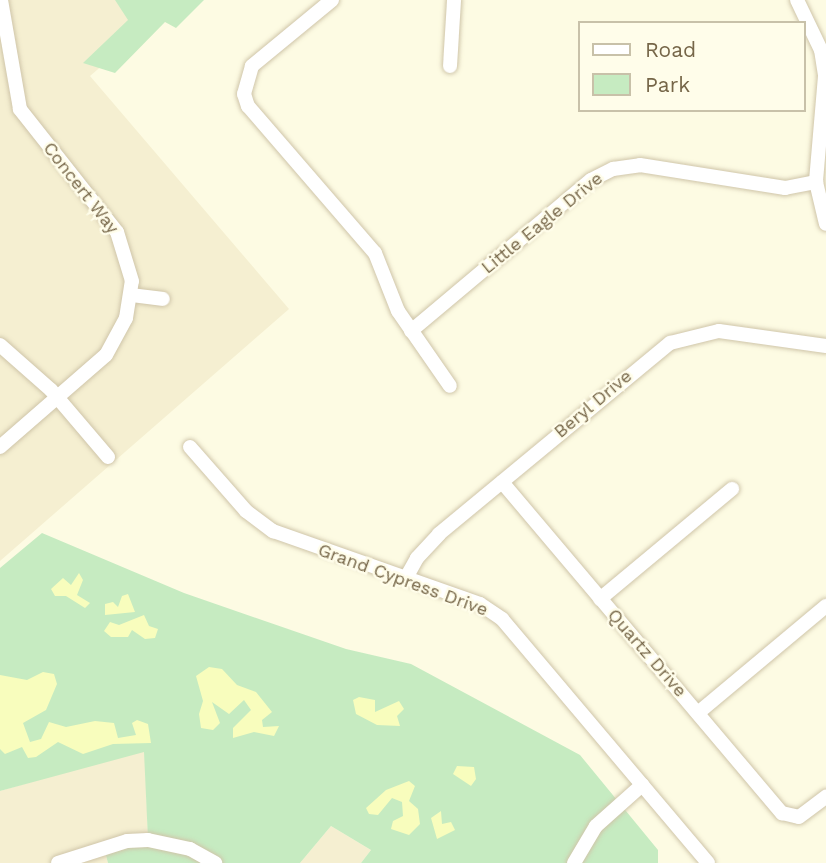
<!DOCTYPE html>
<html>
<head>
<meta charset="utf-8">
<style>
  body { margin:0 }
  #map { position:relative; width:826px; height:863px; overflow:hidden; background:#fdfbe3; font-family:"Work Sans",sans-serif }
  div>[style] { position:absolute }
  .residential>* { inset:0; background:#f5efd1 }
  .green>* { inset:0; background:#c6ebc1 }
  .sand>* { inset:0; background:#f8fdbd }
  .roads { filter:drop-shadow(0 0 2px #cfc5a9) drop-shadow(0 0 2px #cfc5a9) }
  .minor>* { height:14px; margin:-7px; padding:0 7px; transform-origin:7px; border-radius:7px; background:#fff }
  span { translate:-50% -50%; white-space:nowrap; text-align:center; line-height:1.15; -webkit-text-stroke:5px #fffdea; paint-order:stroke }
  .street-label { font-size:18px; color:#766648 }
  .legend { position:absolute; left:578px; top:21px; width:228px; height:91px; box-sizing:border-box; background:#fffdea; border:2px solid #c8c1a9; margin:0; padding:9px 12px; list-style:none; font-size:21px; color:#766648 }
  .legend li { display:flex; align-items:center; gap:14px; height:35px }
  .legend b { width:35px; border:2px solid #c8c1a9 }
</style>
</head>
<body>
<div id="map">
  <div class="residential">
    <i style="clip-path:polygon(0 0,148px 0,161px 15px,90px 76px,289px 309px,0 561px)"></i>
    <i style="clip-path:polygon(138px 751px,145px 752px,148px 840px,104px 849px,108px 863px,0 863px,0 791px)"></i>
    <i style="clip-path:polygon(331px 826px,371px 850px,361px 863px,300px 863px)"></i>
  </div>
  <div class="green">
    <i style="clip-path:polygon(115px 0,204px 0,176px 28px,165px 22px,115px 73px,83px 63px,128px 20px)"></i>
    <i style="clip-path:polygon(42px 533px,184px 593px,346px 649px,411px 664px,580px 755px,658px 850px,658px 863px,361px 863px,371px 850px,331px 826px,300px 863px,108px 863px,104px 848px,148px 840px,144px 752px,0 791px,0 568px)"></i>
  </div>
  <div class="sand">
    <i style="clip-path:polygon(79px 573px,83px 580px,77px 595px,90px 603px,85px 608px,66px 596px,55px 596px,51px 589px,63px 578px,71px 585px)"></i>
    <i style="clip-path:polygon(128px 594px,135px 612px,105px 615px,105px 604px,113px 602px,118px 607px,122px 596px)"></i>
    <i style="clip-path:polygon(144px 615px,149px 626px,158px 629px,155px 638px,145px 639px,132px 630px,128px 637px,111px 637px,104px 631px,110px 622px,119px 625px)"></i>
    <i style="clip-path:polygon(209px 667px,222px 669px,237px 685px,256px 692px,272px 712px,262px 720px,263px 727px,279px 726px,274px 736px,254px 732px,233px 738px,233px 728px,251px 710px,244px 700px,229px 714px,212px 702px,220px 723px,213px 730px,201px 728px,199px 714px,203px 701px,196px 676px)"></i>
    <i style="clip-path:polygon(43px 672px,54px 674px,57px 684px,46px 710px,23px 723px,30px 742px,41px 739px,49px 722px,66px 727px,95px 721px,114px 723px,118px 738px,136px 735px,132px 723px,137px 720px,148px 724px,151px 743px,113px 744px,83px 754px,58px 742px,36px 757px,28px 758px,22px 747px,5px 754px,0 749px,0 675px,27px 680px)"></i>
    <i style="clip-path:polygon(359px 697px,375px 700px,375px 712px,399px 701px,404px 709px,397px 716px,400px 726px,377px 725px,356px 714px,353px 700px)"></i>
    <i style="clip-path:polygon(457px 766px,474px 767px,476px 779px,471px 786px,453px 774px)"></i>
    <i style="clip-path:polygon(409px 781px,415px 786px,409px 801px,418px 809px,420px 824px,409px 835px,391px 829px,393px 821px,403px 816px,402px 802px,392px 798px,378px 815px,369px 814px,366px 808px,386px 790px)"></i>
    <i style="clip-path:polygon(441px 811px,442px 824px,451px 822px,455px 830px,437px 839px,431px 818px)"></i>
  </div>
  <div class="roads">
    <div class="minor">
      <i style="left:332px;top:0;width:104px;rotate:140.5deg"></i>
      <i style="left:252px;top:66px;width:29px;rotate:106deg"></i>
      <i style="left:244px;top:94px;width:13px;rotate:72deg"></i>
      <i style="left:248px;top:106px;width:194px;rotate:49.2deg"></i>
      <i style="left:375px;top:253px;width:62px;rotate:68.4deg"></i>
      <i style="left:398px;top:311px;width:91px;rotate:55.3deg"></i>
      <i style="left:797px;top:0;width:55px;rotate:64.4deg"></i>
      <i style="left:821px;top:50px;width:26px;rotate:81deg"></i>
      <i style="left:825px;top:76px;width:106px;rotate:94.9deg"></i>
      <i style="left:816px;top:182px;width:43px;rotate:76.6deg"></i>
      <i style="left:450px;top:66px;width:66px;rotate:-86.5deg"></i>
      <i style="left:131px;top:295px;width:32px;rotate:7deg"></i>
      <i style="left:411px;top:331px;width:235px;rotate:-40deg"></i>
      <i style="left:591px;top:180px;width:25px;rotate:-27deg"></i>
      <i style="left:613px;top:169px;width:27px;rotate:-8deg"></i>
      <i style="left:640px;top:165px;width:147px;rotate:9deg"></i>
      <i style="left:785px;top:188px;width:32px;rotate:-11deg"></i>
      <i style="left:0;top:345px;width:68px;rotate:41.4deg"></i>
      <i style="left:51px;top:390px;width:88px;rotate:49.6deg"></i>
      <i style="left:0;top:447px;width:140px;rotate:-41deg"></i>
      <i style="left:106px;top:355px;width:42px;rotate:-61.6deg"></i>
      <i style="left:126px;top:318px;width:37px;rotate:-81deg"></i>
      <i style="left:132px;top:281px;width:51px;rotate:-107deg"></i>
      <i style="left:117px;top:232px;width:157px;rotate:-128.3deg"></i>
      <i style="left:20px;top:109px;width:111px;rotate:-99.9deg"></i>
      <i style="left:190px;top:447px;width:85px;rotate:48.8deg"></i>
      <i style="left:246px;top:511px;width:34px;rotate:37deg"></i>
      <i style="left:273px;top:531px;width:219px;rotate:19.4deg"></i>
      <i style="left:480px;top:604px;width:27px;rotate:34deg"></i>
      <i style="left:502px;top:619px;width:319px;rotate:49.8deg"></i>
      <i style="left:502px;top:482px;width:434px;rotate:49.8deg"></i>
      <i style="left:782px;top:813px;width:17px;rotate:13deg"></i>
      <i style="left:799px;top:817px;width:34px;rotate:-37deg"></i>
      <i style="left:406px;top:578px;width:23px;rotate:-61deg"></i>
      <i style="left:417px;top:558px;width:33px;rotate:-47deg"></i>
      <i style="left:439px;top:534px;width:300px;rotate:-39.6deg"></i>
      <i style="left:670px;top:343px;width:50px;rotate:-13.8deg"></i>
      <i style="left:719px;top:331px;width:108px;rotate:8deg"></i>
      <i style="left:600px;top:599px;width:172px;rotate:-39.8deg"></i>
      <i style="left:698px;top:713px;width:167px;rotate:-39.9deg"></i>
      <i style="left:58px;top:863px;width:72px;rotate:-17.7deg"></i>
      <i style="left:127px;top:841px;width:21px;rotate:-3deg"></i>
      <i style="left:148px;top:840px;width:43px;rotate:12.1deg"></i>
      <i style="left:190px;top:849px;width:29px;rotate:29deg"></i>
      <i style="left:574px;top:863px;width:43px;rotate:-59.3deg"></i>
      <i style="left:596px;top:826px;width:62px;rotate:-41.7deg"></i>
    </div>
  </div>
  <div class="street-label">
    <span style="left:81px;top:188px;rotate:52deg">Concert Way</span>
    <span style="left:542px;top:223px;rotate:-39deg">Little Eagle Drive</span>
    <span style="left:593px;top:404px;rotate:-40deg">Beryl Drive</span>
    <span style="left:403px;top:580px;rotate:20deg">Grand Cypress Drive</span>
    <span style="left:647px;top:653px;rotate:49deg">Quartz Drive</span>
  </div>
  <ul class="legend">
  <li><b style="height:9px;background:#fff"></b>Road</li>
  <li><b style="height:19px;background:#c6ebc1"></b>Park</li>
  </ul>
</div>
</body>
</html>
